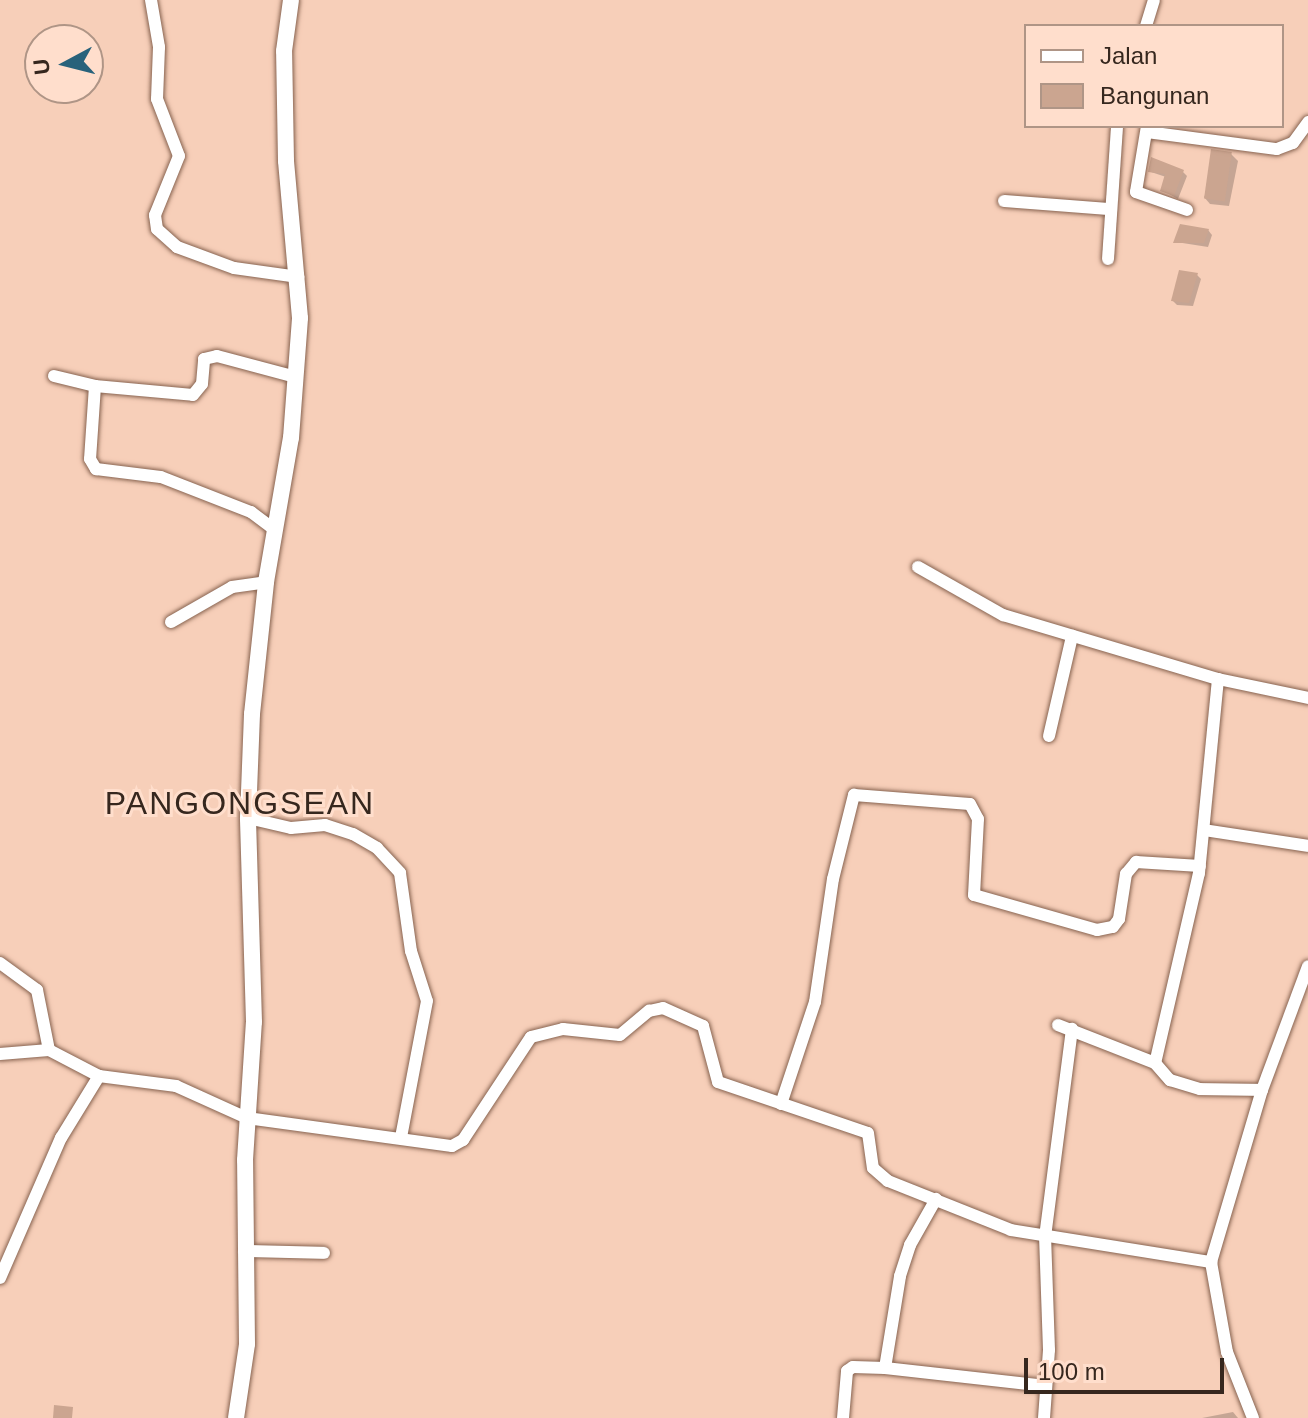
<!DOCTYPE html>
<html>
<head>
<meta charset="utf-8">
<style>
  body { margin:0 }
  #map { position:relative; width:1308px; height:1418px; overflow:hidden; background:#f7cfb9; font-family:Helvetica,sans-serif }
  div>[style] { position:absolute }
  .shadow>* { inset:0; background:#0003 }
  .building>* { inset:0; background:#cba590; transform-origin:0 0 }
  .roads { filter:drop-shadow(0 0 2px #876350) drop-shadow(0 0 2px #876350) }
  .street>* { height:12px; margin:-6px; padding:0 6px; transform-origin:6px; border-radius:6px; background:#fff }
  .secondary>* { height:16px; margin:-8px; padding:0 8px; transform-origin:8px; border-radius:8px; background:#fff }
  span { translate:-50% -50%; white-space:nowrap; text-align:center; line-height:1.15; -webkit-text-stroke:6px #ffdecc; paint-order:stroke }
  .quarter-label { font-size:32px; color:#36271e; letter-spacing:2px }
  .legend { position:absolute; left:1024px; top:24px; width:260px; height:104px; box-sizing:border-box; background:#ffdecc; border:2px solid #af9586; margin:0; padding:10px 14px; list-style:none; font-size:24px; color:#36271e }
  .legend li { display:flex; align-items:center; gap:16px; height:40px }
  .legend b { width:40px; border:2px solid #af9586 }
  .north { position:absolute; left:24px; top:24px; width:80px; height:80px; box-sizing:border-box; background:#ffdecc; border:2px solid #af9586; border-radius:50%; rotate:263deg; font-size:22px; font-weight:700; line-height:32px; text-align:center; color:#36271e }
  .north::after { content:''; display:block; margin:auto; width:28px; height:36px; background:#28627b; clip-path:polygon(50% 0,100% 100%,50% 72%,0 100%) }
  .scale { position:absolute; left:1024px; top:1358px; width:200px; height:36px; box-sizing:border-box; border:4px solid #36271e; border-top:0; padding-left:10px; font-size:24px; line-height:28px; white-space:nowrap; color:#36271e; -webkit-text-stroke:6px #ffdecc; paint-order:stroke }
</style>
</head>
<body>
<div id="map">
  <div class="shadow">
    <i style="clip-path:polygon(1231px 154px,1238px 161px,1229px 206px,1210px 204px,1204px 197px)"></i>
    <i style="clip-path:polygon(1151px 172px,1183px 172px,1187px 176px,1178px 199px,1162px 190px,1166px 177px)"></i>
    <i style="clip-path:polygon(1208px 230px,1212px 235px,1208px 247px,1176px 242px)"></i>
    <i style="clip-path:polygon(1197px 275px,1201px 279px,1193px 306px,1177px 305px,1173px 301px)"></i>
    <i style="clip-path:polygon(1233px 1412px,1238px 1418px,1202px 1418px)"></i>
  </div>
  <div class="building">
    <i style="left:1211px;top:149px;width:21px;height:50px;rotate:8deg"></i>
    <i style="clip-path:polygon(1151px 157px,1184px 170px,1174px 196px,1160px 191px,1165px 174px,1148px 172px)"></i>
    <i style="clip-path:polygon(1180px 224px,1209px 229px,1204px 243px,1173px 243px)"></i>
    <i style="clip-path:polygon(1179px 270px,1198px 273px,1189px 303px,1171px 301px)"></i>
    <i style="clip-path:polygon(54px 1405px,73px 1407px,72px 1418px,53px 1418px)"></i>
  </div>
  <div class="roads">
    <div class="street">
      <i style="left:151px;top:0;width:48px;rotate:80.3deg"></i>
      <i style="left:159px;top:47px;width:52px;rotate:92.2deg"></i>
      <i style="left:157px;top:99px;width:61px;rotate:68.9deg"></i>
      <i style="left:179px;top:156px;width:64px;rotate:112.1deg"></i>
      <i style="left:155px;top:215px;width:14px;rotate:82deg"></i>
      <i style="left:157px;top:229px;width:27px;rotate:42deg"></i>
      <i style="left:177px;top:247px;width:61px;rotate:20.2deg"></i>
      <i style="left:234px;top:268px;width:65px;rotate:8deg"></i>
      <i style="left:1146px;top:26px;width:27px;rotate:-73deg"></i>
      <i style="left:1147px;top:126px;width:67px;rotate:99.5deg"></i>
      <i style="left:1136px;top:192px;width:54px;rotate:19.4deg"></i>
      <i style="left:1147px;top:132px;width:131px;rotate:7.5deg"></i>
      <i style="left:1277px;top:149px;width:17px;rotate:-21deg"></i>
      <i style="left:1293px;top:143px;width:26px;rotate:-54deg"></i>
      <i style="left:1004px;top:201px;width:105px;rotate:4.4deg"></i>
      <i style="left:1108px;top:259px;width:133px;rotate:-86.1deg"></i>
      <i style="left:54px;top:376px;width:42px;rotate:13.7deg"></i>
      <i style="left:95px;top:386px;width:98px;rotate:5.2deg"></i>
      <i style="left:193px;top:395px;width:14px;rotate:-51deg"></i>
      <i style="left:202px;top:384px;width:25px;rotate:-85deg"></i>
      <i style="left:204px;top:359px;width:13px;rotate:-13deg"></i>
      <i style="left:217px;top:356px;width:82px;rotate:14.9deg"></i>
      <i style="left:95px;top:386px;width:73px;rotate:93.9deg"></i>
      <i style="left:90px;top:459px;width:12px;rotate:59deg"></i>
      <i style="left:96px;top:469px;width:65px;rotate:7deg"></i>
      <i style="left:161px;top:477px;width:97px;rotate:21.3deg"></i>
      <i style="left:251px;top:512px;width:30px;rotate:37deg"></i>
      <i style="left:918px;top:567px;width:98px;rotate:29.5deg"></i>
      <i style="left:1003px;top:615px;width:224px;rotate:16.6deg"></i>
      <i style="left:1218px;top:679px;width:92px;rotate:11.9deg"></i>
      <i style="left:171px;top:622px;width:70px;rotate:-29.8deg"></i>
      <i style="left:232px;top:587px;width:34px;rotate:-8deg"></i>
      <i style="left:1218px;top:679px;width:195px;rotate:95.6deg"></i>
      <i style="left:1199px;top:873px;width:195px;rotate:103deg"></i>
      <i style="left:1155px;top:1063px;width:23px;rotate:49deg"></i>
      <i style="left:1170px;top:1080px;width:31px;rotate:17deg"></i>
      <i style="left:1200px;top:1089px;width:62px;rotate:0.9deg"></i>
      <i style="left:1049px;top:736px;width:103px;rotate:-77deg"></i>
      <i style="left:248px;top:818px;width:44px;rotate:13.1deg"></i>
      <i style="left:291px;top:828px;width:34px;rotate:-5deg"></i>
      <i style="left:325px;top:825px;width:29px;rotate:18deg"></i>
      <i style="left:353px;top:834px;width:28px;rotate:30deg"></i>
      <i style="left:377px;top:848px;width:34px;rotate:47deg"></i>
      <i style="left:400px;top:873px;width:79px;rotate:82deg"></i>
      <i style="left:411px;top:951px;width:52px;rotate:72.3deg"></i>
      <i style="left:427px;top:1001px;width:138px;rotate:100.8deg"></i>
      <i style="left:1204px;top:830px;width:105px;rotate:8.7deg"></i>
      <i style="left:0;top:963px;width:46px;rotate:36.1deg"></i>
      <i style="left:37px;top:990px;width:61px;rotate:78.7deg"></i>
      <i style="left:1058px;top:1025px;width:104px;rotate:21.4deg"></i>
      <i style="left:0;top:1054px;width:49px;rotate:-4.7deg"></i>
      <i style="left:49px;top:1050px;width:56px;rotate:27.5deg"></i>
      <i style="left:781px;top:1104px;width:108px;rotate:-71.6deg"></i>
      <i style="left:815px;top:1002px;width:124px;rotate:-81.7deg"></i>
      <i style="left:833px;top:879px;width:87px;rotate:-76deg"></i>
      <i style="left:854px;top:795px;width:116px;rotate:4.4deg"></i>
      <i style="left:970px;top:804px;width:17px;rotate:62deg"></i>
      <i style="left:978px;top:819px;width:76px;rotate:93deg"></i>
      <i style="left:974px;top:895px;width:128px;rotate:15.9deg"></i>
      <i style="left:1097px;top:930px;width:16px;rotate:-11deg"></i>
      <i style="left:1113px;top:927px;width:10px;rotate:-53deg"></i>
      <i style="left:1119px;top:919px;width:46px;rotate:-81.2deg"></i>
      <i style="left:1126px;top:874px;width:16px;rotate:-50deg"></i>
      <i style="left:1136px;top:862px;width:64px;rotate:3.6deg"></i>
      <i style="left:244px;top:1251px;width:80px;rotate:1.4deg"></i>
      <i style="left:0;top:1278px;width:153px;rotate:-66.5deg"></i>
      <i style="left:61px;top:1138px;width:73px;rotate:-58.5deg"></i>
      <i style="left:99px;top:1076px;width:78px;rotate:7.4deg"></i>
      <i style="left:176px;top:1086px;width:78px;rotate:24.3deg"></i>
      <i style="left:247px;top:1118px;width:207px;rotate:7.8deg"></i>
      <i style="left:452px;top:1146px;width:13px;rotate:-29deg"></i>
      <i style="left:463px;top:1140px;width:123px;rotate:-56.6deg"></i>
      <i style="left:531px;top:1037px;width:33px;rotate:-14deg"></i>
      <i style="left:563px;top:1029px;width:57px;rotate:6deg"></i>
      <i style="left:620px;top:1035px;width:38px;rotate:-40deg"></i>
      <i style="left:649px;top:1011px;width:14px;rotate:-12deg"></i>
      <i style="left:663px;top:1008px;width:44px;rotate:24.2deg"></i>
      <i style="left:703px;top:1026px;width:58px;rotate:75deg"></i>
      <i style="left:718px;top:1082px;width:158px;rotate:18.8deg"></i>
      <i style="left:868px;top:1133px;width:35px;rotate:82deg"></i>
      <i style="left:873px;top:1168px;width:20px;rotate:41deg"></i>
      <i style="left:888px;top:1181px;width:132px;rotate:21.7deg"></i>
      <i style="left:1011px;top:1230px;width:203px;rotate:9.1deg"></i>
      <i style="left:885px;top:1368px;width:162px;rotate:6.4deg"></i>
      <i style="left:843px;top:1418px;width:47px;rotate:-85.1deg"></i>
      <i style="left:847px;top:1371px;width:7px;rotate:-34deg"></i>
      <i style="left:853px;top:1367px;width:32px;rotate:2deg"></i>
      <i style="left:885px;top:1368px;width:93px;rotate:-80.7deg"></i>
      <i style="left:900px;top:1276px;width:33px;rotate:-72deg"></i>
      <i style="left:910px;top:1245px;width:53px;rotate:-60.5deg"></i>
      <i style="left:1044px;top:1418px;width:68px;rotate:-85.8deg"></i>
      <i style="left:1049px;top:1350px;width:113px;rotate:-92deg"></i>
      <i style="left:1045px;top:1237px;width:210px;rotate:-82.6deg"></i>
      <i style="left:1253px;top:1418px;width:71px;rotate:-111.5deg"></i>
      <i style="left:1227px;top:1352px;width:91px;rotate:-100.1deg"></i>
      <i style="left:1211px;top:1262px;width:179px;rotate:-73.5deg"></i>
      <i style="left:1262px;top:1090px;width:132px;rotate:-69.6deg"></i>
    </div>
    <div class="secondary">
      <i style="left:236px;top:1418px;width:75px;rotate:-81.5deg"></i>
      <i style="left:247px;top:1344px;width:184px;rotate:-90.6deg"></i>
      <i style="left:245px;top:1160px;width:138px;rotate:-86.3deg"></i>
      <i style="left:254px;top:1022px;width:204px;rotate:-91.7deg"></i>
      <i style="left:248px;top:818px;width:104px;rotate:-87.8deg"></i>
      <i style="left:252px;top:714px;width:133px;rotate:-83.9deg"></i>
      <i style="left:266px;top:582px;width:146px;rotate:-80.2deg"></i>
      <i style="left:291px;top:438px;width:120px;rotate:-85.7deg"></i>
      <i style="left:300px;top:318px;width:158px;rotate:-95.1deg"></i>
      <i style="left:286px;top:161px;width:110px;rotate:-91deg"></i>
      <i style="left:284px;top:51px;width:51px;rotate:-82.2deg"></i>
    </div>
  </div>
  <div class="quarter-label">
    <span style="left:240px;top:803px">PANGONGSEAN</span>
  </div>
  <ul class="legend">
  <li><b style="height:10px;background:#fff"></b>Jalan</li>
  <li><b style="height:22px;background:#cba590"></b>Bangunan</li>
  </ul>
  <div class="north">U</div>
  <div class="scale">100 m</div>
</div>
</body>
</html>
